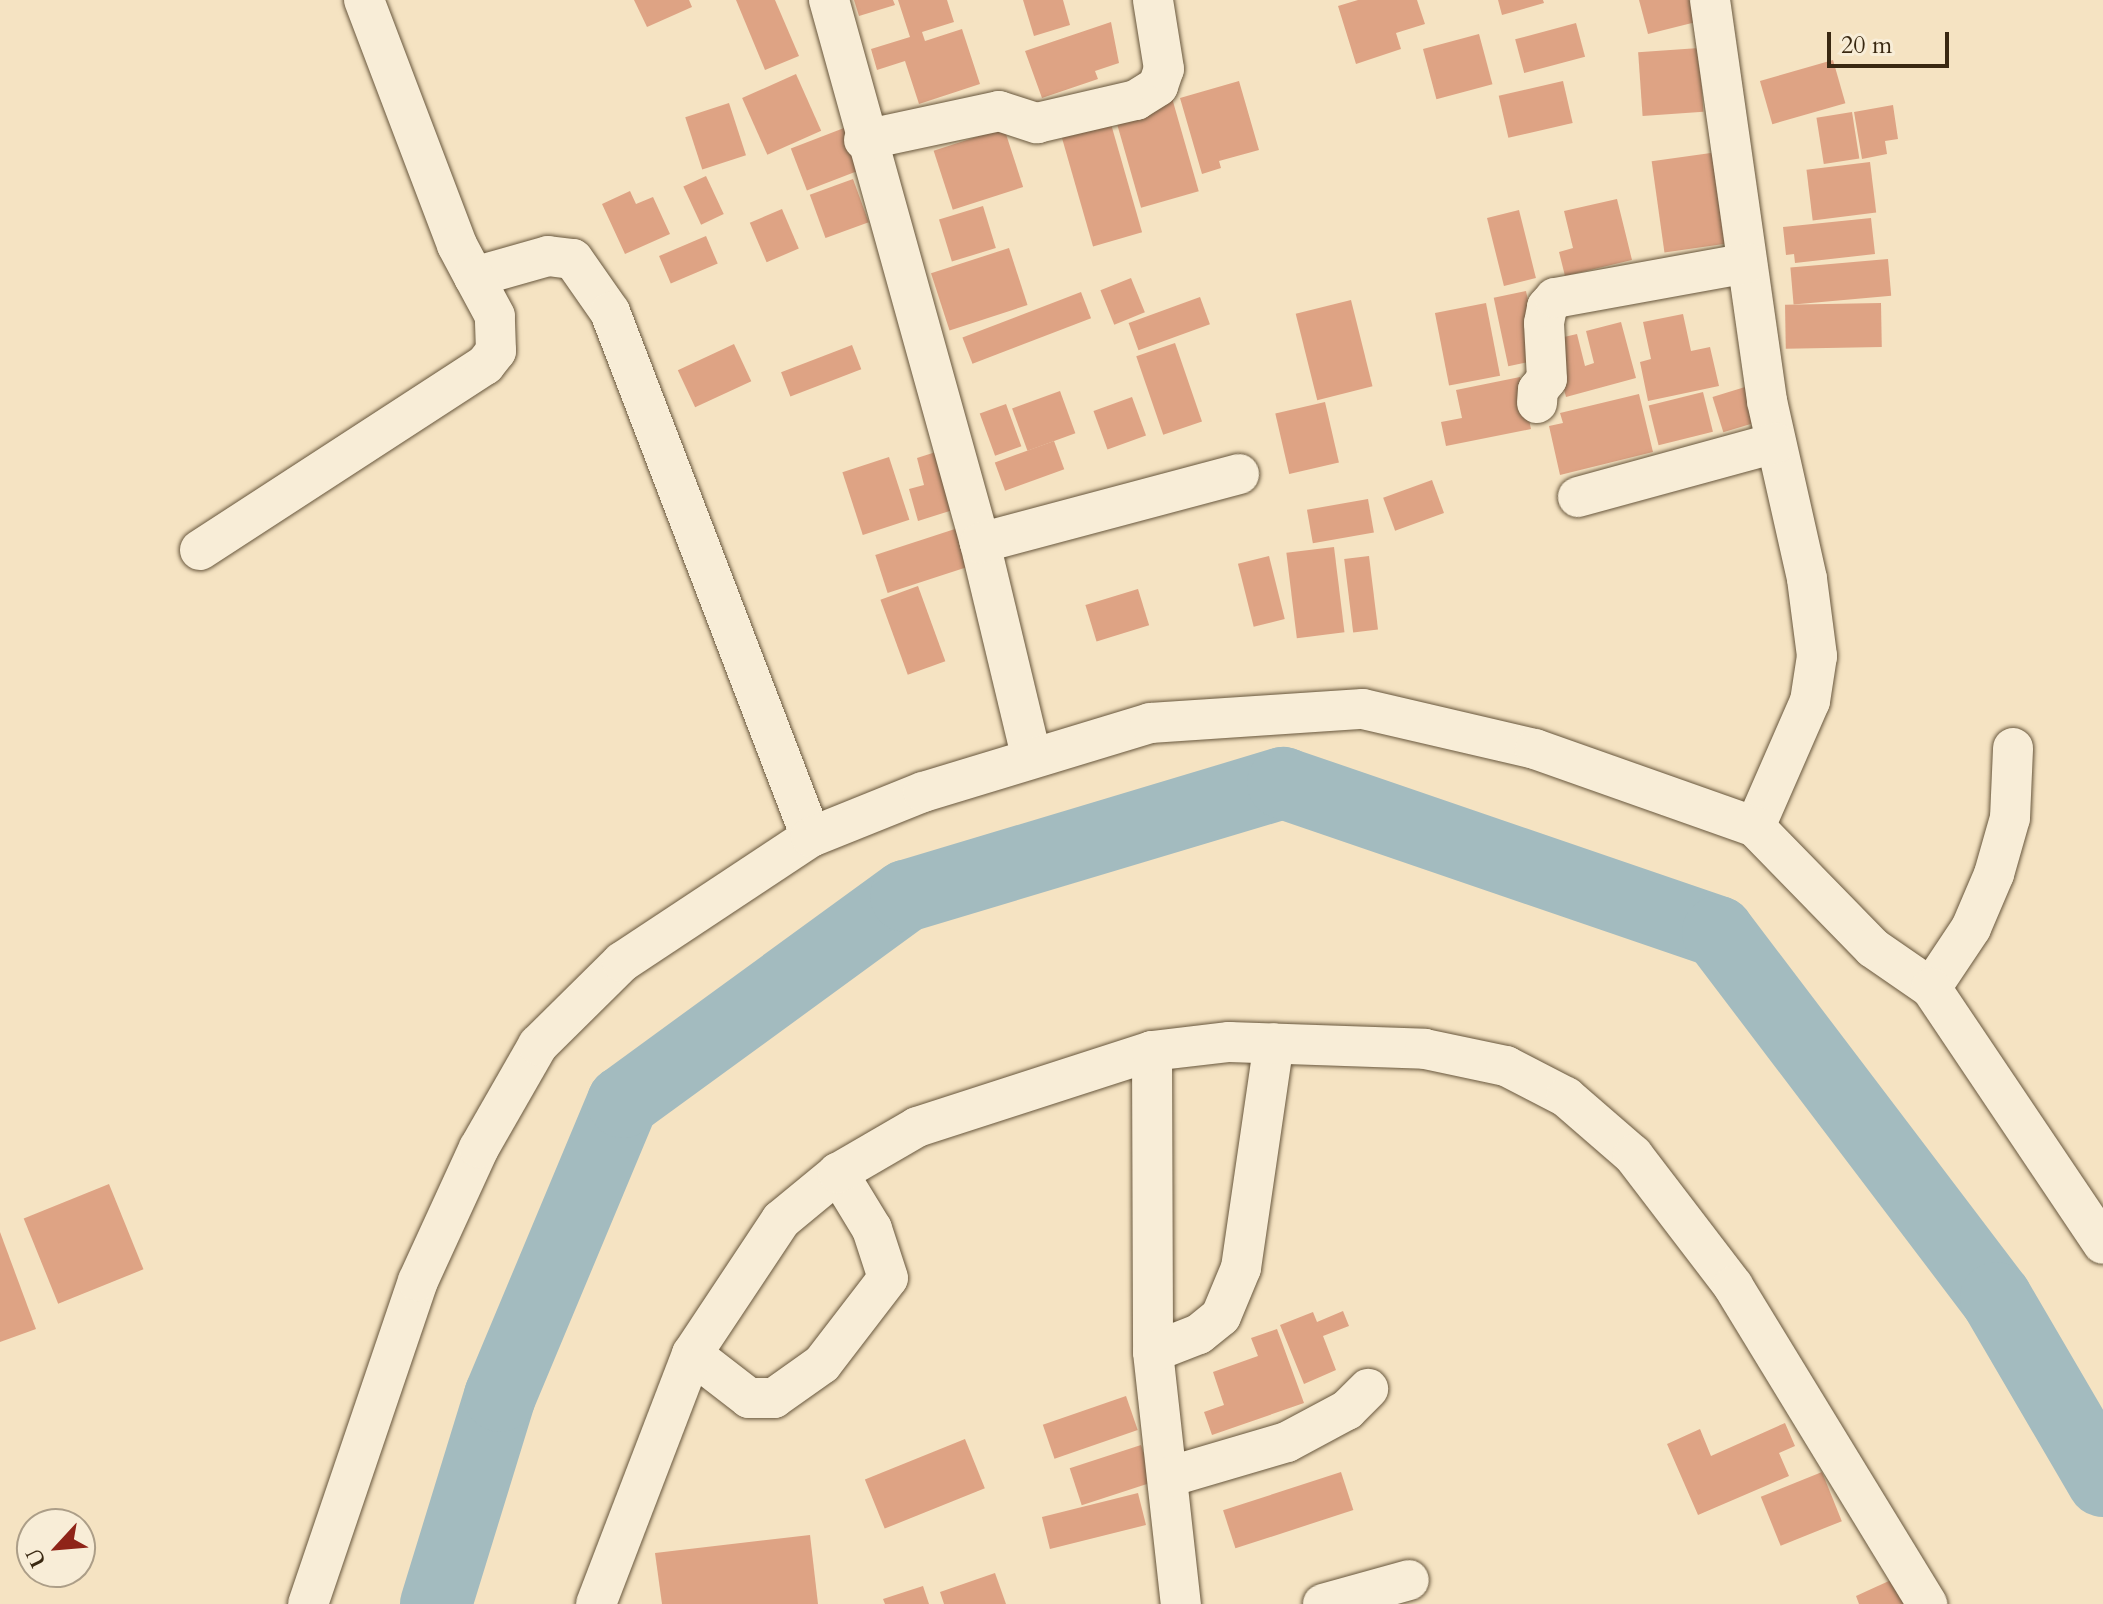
<!DOCTYPE html>
<html>
<head>
<meta charset="utf-8">
<style>
  body { margin:0 }
  #map { position:relative; width:2103px; height:1604px; overflow:hidden; background:#f5e3c2; font-family:Cardo,serif }
  div>[style] { position:absolute }
  .river>* { height:72px; margin:-36px; padding:0 36px; transform-origin:36px; border-radius:36px; background:#a3bbbf }
  .building>* { inset:0; background:#dea384; transform-origin:0 0 }
  .roads { filter:drop-shadow(0 0 2px #68573d) drop-shadow(0 0 2px #68573d) }
  .minor>* { height:40px; margin:-20px; padding:0 20px; transform-origin:20px; border-radius:20px; background:#f8edd7 }
  span { translate:-50% -50%; white-space:nowrap; text-align:center; line-height:1.15; -webkit-text-stroke:7px #f8edd7; paint-order:stroke }
  .north { position:absolute; left:16px; top:1508px; width:80px; height:80px; box-sizing:border-box; background:#f8edd7; border:2px solid #ac9e88; border-radius:50%; rotate:244deg; font-size:22px; font-weight:700; line-height:32px; text-align:center; color:#392811 }
  .north::after { content:''; display:block; margin:auto; width:28px; height:36px; background:#8f2418; clip-path:polygon(50% 0,100% 100%,50% 72%,0 100%) }
  .scale { position:absolute; left:1827px; top:32px; width:122px; height:36px; box-sizing:border-box; border:4px solid #392811; border-top:0; padding-left:10px; font-size:24px; line-height:28px; white-space:nowrap; color:#392811; -webkit-text-stroke:6px #f8edd7; paint-order:stroke }
</style>
</head>
<body>
<div id="map">
  <div class="river">
    <i style="left:436px;top:1604px;width:218px;rotate:-72.9deg"></i>
    <i style="left:500px;top:1396px;width:319px;rotate:-67.3deg"></i>
    <i style="left:623px;top:1102px;width:350px;rotate:-36.1deg"></i>
    <i style="left:906px;top:896px;width:394px;rotate:-16.7deg"></i>
    <i style="left:1283px;top:783px;width:460px;rotate:18.9deg"></i>
    <i style="left:1718px;top:932px;width:460px;rotate:52.8deg"></i>
    <i style="left:1996px;top:1298px;width:212px;rotate:59.7deg"></i>
  </div>
  <div class="building">
    <i style="clip-path:polygon(634px 0,689px 0,692px 7px,647px 27px)"></i>
    <i style="clip-path:polygon(736px 0,775px 0,799px 56px,765px 70px)"></i>
    <i style="clip-path:polygon(854px 0,893px 0,895px 5px,859px 16px)"></i>
    <i style="clip-path:polygon(898px 0,947px 0,954px 22px,922px 32px,925px 41px,962px 29px,980px 84px,919px 104px,905px 61px,877px 70px,871px 49px,910px 37px)"></i>
    <i style="clip-path:polygon(1023px 0,1063px 0,1070px 25px,1034px 36px)"></i>
    <i style="clip-path:polygon(1358px 0,1417px 0,1425px 24px,1396px 33px,1401px 49px,1356px 64px,1338px 6px)"></i>
    <i style="clip-path:polygon(1498px 0,1543px 0,1544px 3px,1502px 15px)"></i>
    <i style="clip-path:polygon(1639px 0,1690px 0,1696px 22px,1648px 34px)"></i>
    <i style="clip-path:polygon(1111px 22px,1119px 63px,1095px 71px,1098px 79px,1042px 98px,1025px 51px)"></i>
    <i style="left:1576px;top:23px;width:35px;height:63px;rotate:75deg"></i>
    <i style="left:1479px;top:34px;width:52px;height:58px;rotate:75deg"></i>
    <i style="left:1699px;top:48px;width:64px;height:61px;rotate:86deg"></i>
    <i style="left:1833px;top:60px;width:45px;height:76px;rotate:74deg"></i>
    <i style="left:796px;top:74px;width:62px;height:59px;rotate:66deg"></i>
    <i style="clip-path:polygon(1239px 81px,1259px 150px,1219px 161px,1221px 168px,1202px 174px,1180px 98px)"></i>
    <i style="left:1563px;top:81px;width:43px;height:66px;rotate:77deg"></i>
    <i style="left:1172px;top:98px;width:97px;height:60px;rotate:74deg"></i>
    <i style="left:729px;top:103px;width:55px;height:46px;rotate:72deg"></i>
    <i style="clip-path:polygon(1893px 105px,1898px 139px,1885px 141px,1887px 154px,1862px 159px,1854px 112px)"></i>
    <i style="left:1852px;top:112px;width:47px;height:36px;rotate:81deg"></i>
    <i style="left:1109px;top:117px;width:120px;height:51px;rotate:74deg"></i>
    <i style="left:844px;top:128px;width:45px;height:57px;rotate:69deg"></i>
    <i style="left:1004px;top:128px;width:62px;height:74px;rotate:72deg"></i>
    <i style="left:1718px;top:152px;width:92px;height:67px;rotate:82deg"></i>
    <i style="left:1870px;top:162px;width:51px;height:64px;rotate:83deg"></i>
    <i style="left:706px;top:176px;width:42px;height:25px;rotate:65deg"></i>
    <i style="left:853px;top:179px;width:46px;height:46px;rotate:70deg"></i>
    <i style="clip-path:polygon(630px 191px,636px 204px,653px 197px,670px 234px,625px 254px,602px 204px)"></i>
    <i style="clip-path:polygon(1617px 199px,1632px 260px,1565px 276px,1559px 252px,1573px 248px,1564px 211px)"></i>
    <i style="left:983px;top:206px;width:44px;height:46px;rotate:73deg"></i>
    <i style="left:782px;top:209px;width:43px;height:35px;rotate:67deg"></i>
    <i style="left:1519px;top:210px;width:70px;height:33px;rotate:76deg"></i>
    <i style="clip-path:polygon(1871px 218px,1875px 254px,1795px 263px,1794px 254px,1786px 255px,1783px 227px)"></i>
    <i style="left:706px;top:236px;width:30px;height:51px;rotate:67deg"></i>
    <i style="left:1009px;top:248px;width:60px;height:82px;rotate:72deg"></i>
    <i style="left:1888px;top:259px;width:37px;height:98px;rotate:85deg"></i>
    <i style="left:1131px;top:278px;width:37px;height:33px;rotate:68deg"></i>
    <i style="left:1526px;top:291px;width:70px;height:33px;rotate:78deg"></i>
    <i style="left:1081px;top:292px;width:28px;height:127px;rotate:69deg"></i>
    <i style="left:1200px;top:297px;width:29px;height:76px;rotate:70deg"></i>
    <i style="left:1351px;top:300px;width:89px;height:57px;rotate:76deg"></i>
    <i style="left:1486px;top:303px;width:74px;height:52px;rotate:79deg"></i>
    <i style="left:1881px;top:303px;width:44px;height:96px;rotate:89deg"></i>
    <i style="clip-path:polygon(1683px 314px,1691px 351px,1710px 347px,1719px 386px,1648px 401px,1640px 362px,1651px 359px,1643px 322px)"></i>
    <i style="clip-path:polygon(1621px 322px,1636px 378px,1566px 397px,1551px 340px,1577px 334px,1585px 366px,1594px 363px,1586px 331px)"></i>
    <i style="left:1175px;top:343px;width:83px;height:41px;rotate:71deg"></i>
    <i style="left:734px;top:344px;width:41px;height:62px;rotate:65deg"></i>
    <i style="left:852px;top:345px;width:26px;height:76px;rotate:69deg"></i>
    <i style="clip-path:polygon(1520px 377px,1531px 429px,1446px 446px,1441px 422px,1462px 418px,1456px 390px)"></i>
    <i style="left:1745px;top:387px;width:37px;height:34px;rotate:73deg"></i>
    <i style="left:1060px;top:391px;width:45px;height:51px;rotate:70deg"></i>
    <i style="left:1703px;top:392px;width:41px;height:56px;rotate:76deg"></i>
    <i style="clip-path:polygon(1639px 394px,1653px 452px,1560px 475px,1549px 426px,1563px 423px,1560px 413px)"></i>
    <i style="left:1132px;top:397px;width:41px;height:41px;rotate:70deg"></i>
    <i style="left:1325px;top:402px;width:62px;height:51px;rotate:77deg"></i>
    <i style="left:1006px;top:404px;width:45px;height:28px;rotate:70deg"></i>
    <i style="left:1054px;top:441px;width:30px;height:63px;rotate:70deg"></i>
    <i style="clip-path:polygon(942px 450px,956px 509px,918px 521px,909px 489px,924px 485px,917px 458px)"></i>
    <i style="left:889px;top:457px;width:66px;height:49px;rotate:72deg"></i>
    <i style="left:1432px;top:480px;width:35px;height:52px;rotate:70deg"></i>
    <i style="left:1368px;top:499px;width:34px;height:62px;rotate:80deg"></i>
    <i style="left:958px;top:528px;width:40px;height:87px;rotate:72deg"></i>
    <i style="left:1334px;top:547px;width:86px;height:48px;rotate:83deg"></i>
    <i style="left:1269px;top:556px;width:65px;height:32px;rotate:76deg"></i>
    <i style="left:1369px;top:556px;width:74px;height:25px;rotate:83deg"></i>
    <i style="left:918px;top:586px;width:80px;height:40px;rotate:70deg"></i>
    <i style="left:1138px;top:589px;width:38px;height:55px;rotate:73deg"></i>
    <i style="left:109px;top:1184px;width:92px;height:92px;rotate:68deg"></i>
    <i style="clip-path:polygon(0 1232px,36px 1329px,0 1342px)"></i>
    <i style="clip-path:polygon(1343px 1311px,1349px 1326px,1323px 1336px,1336px 1370px,1304px 1384px,1280px 1325px,1313px 1312px,1317px 1322px)"></i>
    <i style="clip-path:polygon(1277px 1329px,1304px 1403px,1212px 1435px,1204px 1412px,1224px 1405px,1213px 1372px,1258px 1356px,1251px 1338px)"></i>
    <i style="left:1126px;top:1396px;width:36px;height:88px;rotate:71deg"></i>
    <i style="clip-path:polygon(1785px 1423px,1795px 1446px,1779px 1453px,1789px 1476px,1698px 1515px,1667px 1444px,1700px 1429px,1711px 1456px)"></i>
    <i style="left:965px;top:1439px;width:53px;height:108px;rotate:68deg"></i>
    <i style="left:1141px;top:1445px;width:39px;height:75px;rotate:72deg"></i>
    <i style="left:1341px;top:1472px;width:40px;height:124px;rotate:72deg"></i>
    <i style="left:1822px;top:1472px;width:53px;height:66px;rotate:68deg"></i>
    <i style="left:1138px;top:1493px;width:33px;height:99px;rotate:76deg"></i>
    <i style="clip-path:polygon(810px 1535px,818px 1604px,662px 1604px,655px 1553px)"></i>
    <i style="clip-path:polygon(995px 1573px,1006px 1604px,944px 1604px,940px 1592px)"></i>
    <i style="clip-path:polygon(1902px 1575px,1915px 1604px,1859px 1604px,1856px 1596px)"></i>
    <i style="clip-path:polygon(923px 1586px,929px 1604px,885px 1604px,883px 1599px)"></i>
  </div>
  <div class="roads">
    <div class="minor">
      <i style="left:364px;top:0;width:262px;rotate:69.2deg"></i>
      <i style="left:457px;top:245px;width:36px;rotate:62deg"></i>
      <i style="left:474px;top:277px;width:77px;rotate:-15.8deg"></i>
      <i style="left:548px;top:256px;width:25px;rotate:7deg"></i>
      <i style="left:573px;top:259px;width:65px;rotate:55.1deg"></i>
      <i style="left:610px;top:312px;width:562px;rotate:69.05deg"></i>
      <i style="left:829px;top:0;width:564px;rotate:74.46deg"></i>
      <i style="left:980px;top:543px;width:219px;rotate:76.5deg"></i>
      <i style="left:1710px;top:0;width:405px;rotate:81.9deg"></i>
      <i style="left:1767px;top:401px;width:182px;rotate:77.3deg"></i>
      <i style="left:1807px;top:579px;width:78px;rotate:82.6deg"></i>
      <i style="left:1817px;top:656px;width:46px;rotate:98.8deg"></i>
      <i style="left:1810px;top:701px;width:137px;rotate:113.6deg"></i>
      <i style="left:864px;top:140px;width:138px;rotate:-12.1deg"></i>
      <i style="left:999px;top:111px;width:40px;rotate:18deg"></i>
      <i style="left:1037px;top:123px;width:102px;rotate:-13.1deg"></i>
      <i style="left:1136px;top:100px;width:26px;rotate:-32deg"></i>
      <i style="left:1158px;top:86px;width:18px;rotate:-71deg"></i>
      <i style="left:1164px;top:69px;width:70px;rotate:-99.1deg"></i>
      <i style="left:1537px;top:403px;width:13px;rotate:-86deg"></i>
      <i style="left:1538px;top:390px;width:14px;rotate:-51deg"></i>
      <i style="left:1547px;top:379px;width:56px;rotate:-93.1deg"></i>
      <i style="left:1544px;top:323px;width:16px;rotate:-79deg"></i>
      <i style="left:1547px;top:307px;width:12px;rotate:-48deg"></i>
      <i style="left:1555px;top:298px;width:195px;rotate:-10.3deg"></i>
      <i style="left:1578px;top:497px;width:205px;rotate:-15.3deg"></i>
      <i style="left:980px;top:543px;width:268px;rotate:-14.9deg"></i>
      <i style="left:200px;top:550px;width:340px;rotate:-33deg"></i>
      <i style="left:485px;top:365px;width:18px;rotate:-52deg"></i>
      <i style="left:496px;top:351px;width:35px;rotate:-92deg"></i>
      <i style="left:495px;top:316px;width:44px;rotate:-118.3deg"></i>
      <i style="left:1931px;top:988px;width:72px;rotate:-56.3deg"></i>
      <i style="left:1971px;top:928px;width:59px;rotate:-66.9deg"></i>
      <i style="left:1994px;top:874px;width:58px;rotate:-74.1deg"></i>
      <i style="left:2010px;top:818px;width:70px;rotate:-87.5deg"></i>
      <i style="left:1152px;top:1051px;width:301px;rotate:89.8deg"></i>
      <i style="left:1153px;top:1352px;width:254px;rotate:83.7deg"></i>
      <i style="left:1153px;top:1352px;width:49px;rotate:-21.4deg"></i>
      <i style="left:1199px;top:1334px;width:28px;rotate:-39deg"></i>
      <i style="left:1221px;top:1316px;width:52px;rotate:-67.4deg"></i>
      <i style="left:1241px;top:1268px;width:227px;rotate:-81.7deg"></i>
      <i style="left:692px;top:1354px;width:72px;rotate:37.7deg"></i>
      <i style="left:749px;top:1398px;width:25px"></i>
      <i style="left:774px;top:1398px;width:59px;rotate:-35.3deg"></i>
      <i style="left:822px;top:1364px;width:108px;rotate:-52.5deg"></i>
      <i style="left:888px;top:1278px;width:52px;rotate:-108.1deg"></i>
      <i style="left:872px;top:1229px;width:66px;rotate:-121.3deg"></i>
      <i style="left:1168px;top:1477px;width:124px;rotate:-16.4deg"></i>
      <i style="left:1287px;top:1442px;width:68px;rotate:-28.1deg"></i>
      <i style="left:1347px;top:1410px;width:30px;rotate:-45deg"></i>
      <i style="left:308px;top:1604px;width:341px;rotate:-71.2deg"></i>
      <i style="left:418px;top:1281px;width:146px;rotate:-65.4deg"></i>
      <i style="left:479px;top:1148px;width:119px;rotate:-60.2deg"></i>
      <i style="left:538px;top:1045px;width:118px;rotate:-44.7deg"></i>
      <i style="left:622px;top:962px;width:227px;rotate:-33.5deg"></i>
      <i style="left:811px;top:837px;width:121px;rotate:-21.9deg"></i>
      <i style="left:923px;top:792px;width:237px;rotate:-16.9deg"></i>
      <i style="left:1150px;top:723px;width:213px;rotate:-3.8deg"></i>
      <i style="left:1363px;top:709px;width:177px;rotate:13.1deg"></i>
      <i style="left:1535px;top:749px;width:233px;rotate:19.5deg"></i>
      <i style="left:1755px;top:827px;width:169px;rotate:45.7deg"></i>
      <i style="left:1873px;top:948px;width:70px;rotate:34.6deg"></i>
      <i style="left:1931px;top:988px;width:308px;rotate:56.1deg"></i>
      <i style="left:596px;top:1604px;width:268px;rotate:-69deg"></i>
      <i style="left:692px;top:1354px;width:161px;rotate:-56.4deg"></i>
      <i style="left:781px;top:1220px;width:74px;rotate:-39.5deg"></i>
      <i style="left:838px;top:1173px;width:91px;rotate:-30.2deg"></i>
      <i style="left:917px;top:1127px;width:247px;rotate:-17.9deg"></i>
      <i style="left:1152px;top:1051px;width:78px;rotate:-6.7deg"></i>
      <i style="left:1229px;top:1042px;width:196px;rotate:2deg"></i>
      <i style="left:1425px;top:1049px;width:83px;rotate:11.9deg"></i>
      <i style="left:1506px;top:1066px;width:68px;rotate:27.3deg"></i>
      <i style="left:1566px;top:1097px;width:89px;rotate:40.9deg"></i>
      <i style="left:1633px;top:1155px;width:165px;rotate:52.6deg"></i>
      <i style="left:1733px;top:1286px;width:373px;rotate:58.6deg"></i>
      <i style="left:1323px;top:1604px;width:89px;rotate:-15.6deg"></i>
    </div>
  </div>
  <div class="north">U</div>
  <div class="scale">20 m</div>
</div>
</body>
</html>
